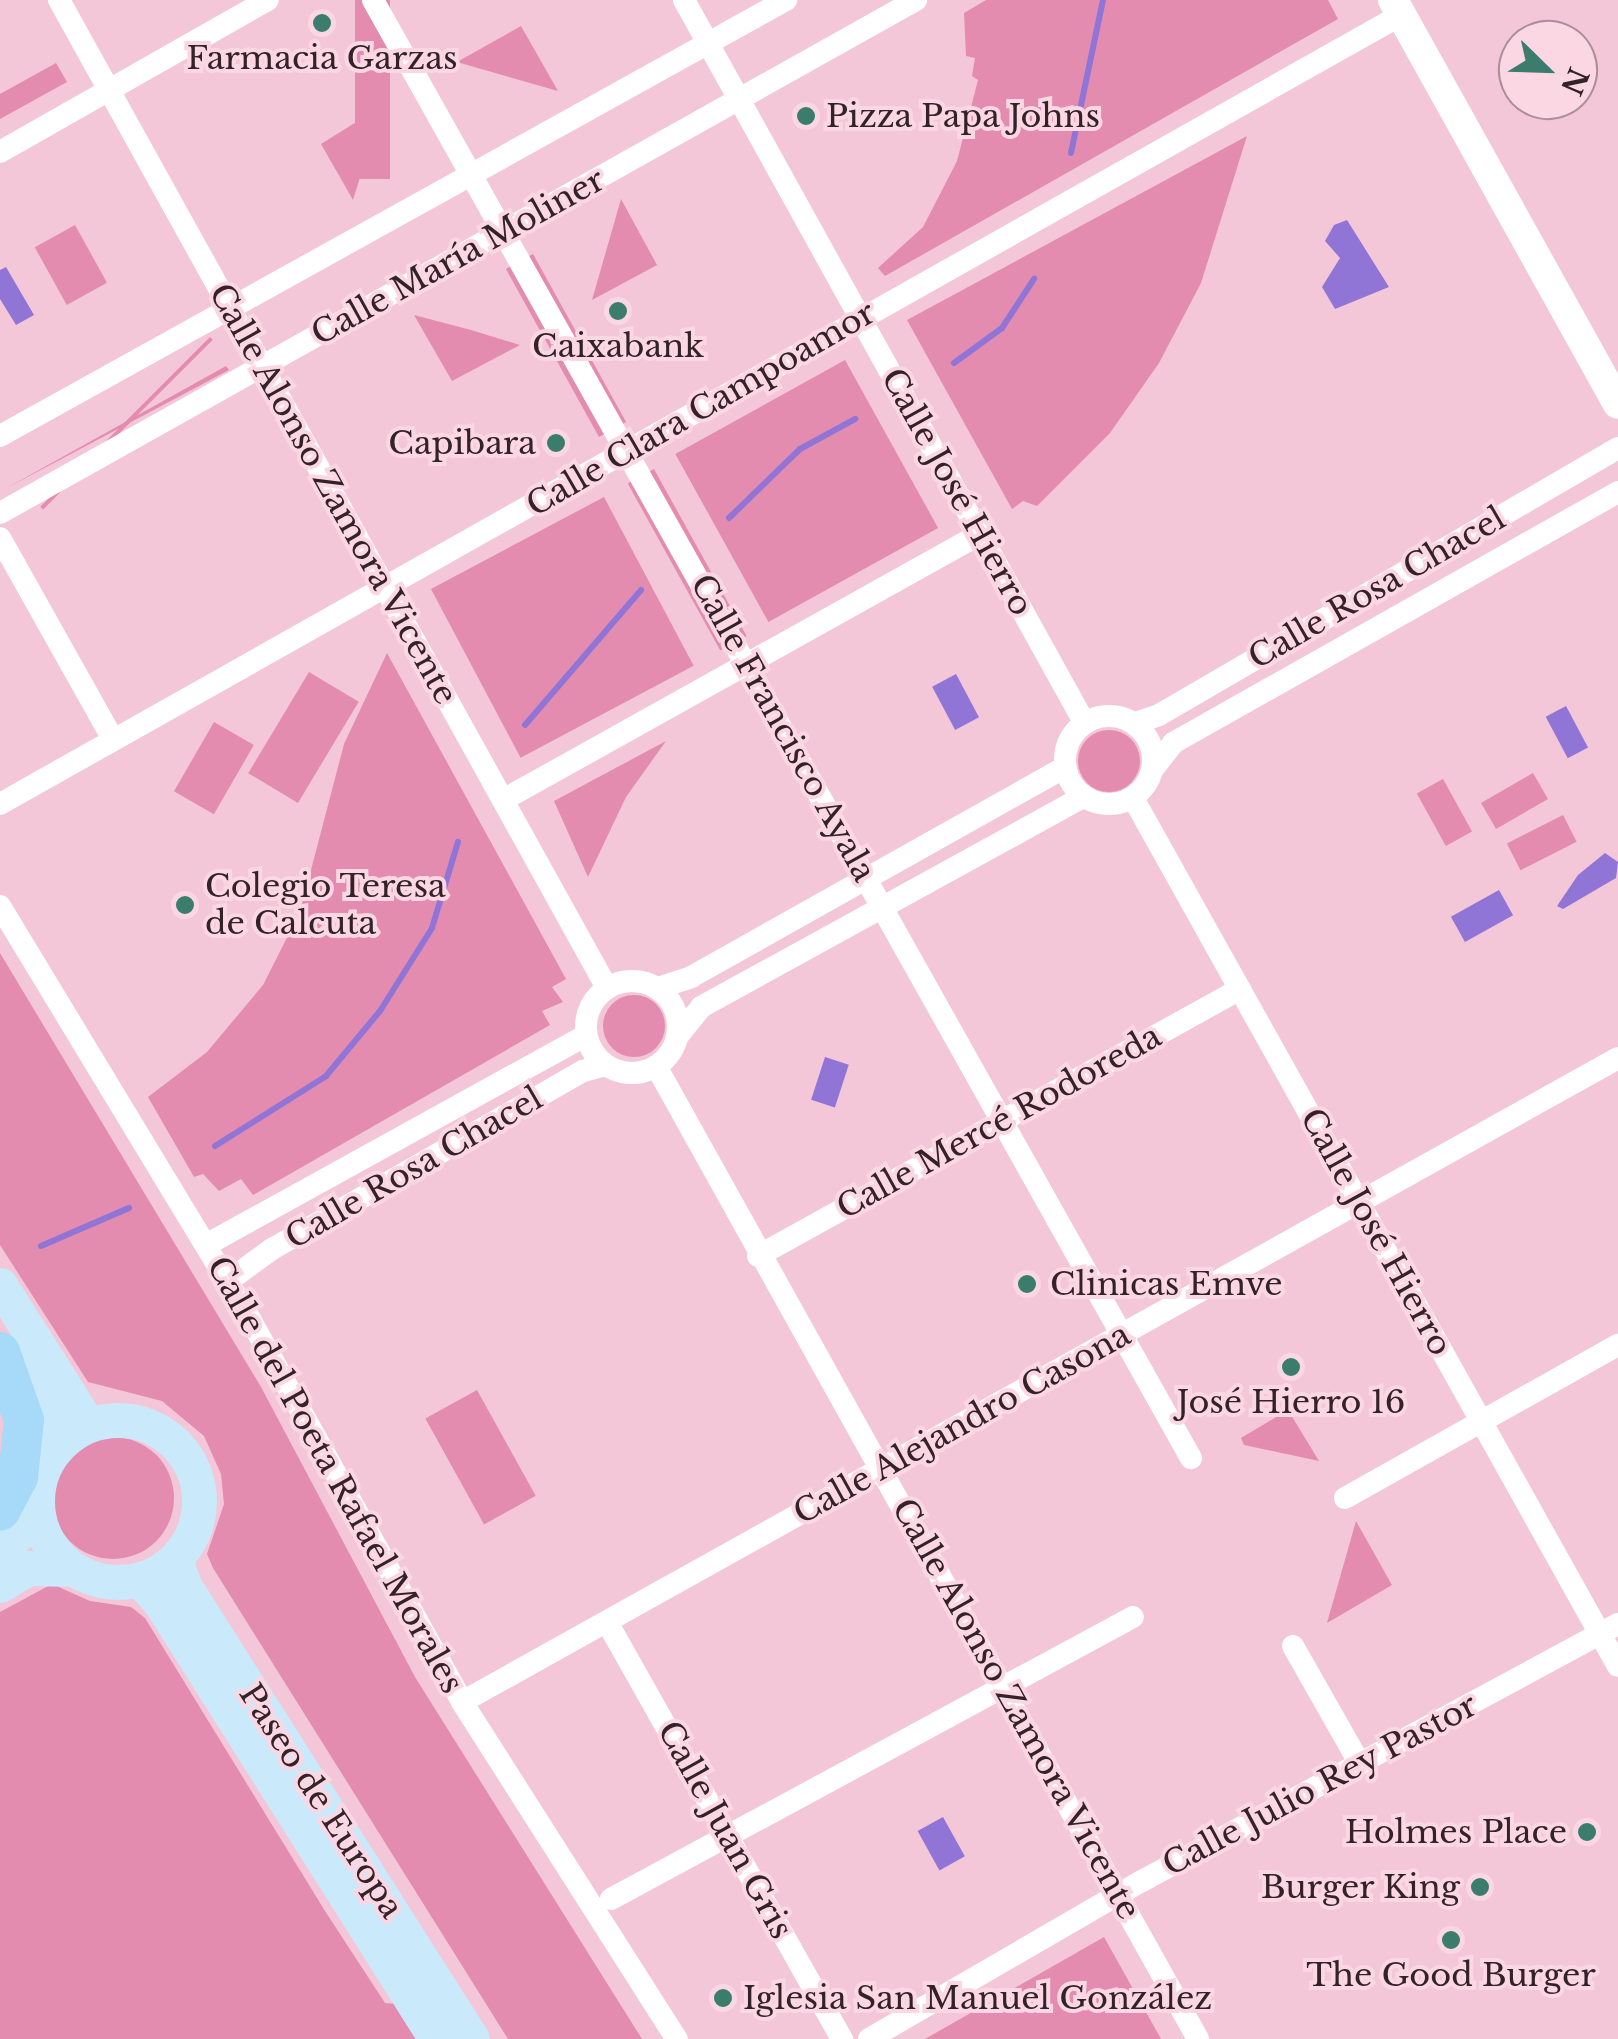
<!DOCTYPE html>
<html>
<head>
<meta charset="utf-8">
<style>
  body { margin:0 }
  #map { position:relative; width:1618px; height:2039px; overflow:hidden; background:#f3c7d7; font-family:"Libre Baskerville",serif }
  div>[style] { position:absolute }
  .green>* { inset:0; background:#e38caf; transform-origin:0 0 }
  .round { border-radius:50% }
  .water>* { inset:0; background:#9075d7; transform-origin:0 0 }
  .stream>* { height:6px; margin:-3px; padding:0 3px; transform-origin:3px; border-radius:3px; background:#9075d7 }
  .street>* { height:22px; margin:-11px; padding:0 11px; transform-origin:11px; border-radius:11px; background:#fff }
  .street>.ring { margin:-11px; padding:0; box-sizing:content-box; background:none; border:22px solid #fff; border-radius:50% }
  .secondary>* { height:30px; margin:-15px; padding:0 15px; transform-origin:15px; border-radius:15px; background:#fff }
  .primary>* { height:35px; margin:-17.5px; padding:0 17.5px; transform-origin:17.5px; border-radius:17.5px; background:#cae9fb }
  .primary>.ring { margin:-17.5px; padding:0; box-sizing:content-box; background:none; border:35px solid #cae9fb; border-radius:50% }
  .highway>* { height:40px; margin:-20px; padding:0 20px; transform-origin:20px; border-radius:20px; background:#a6daf8 }
  .dots>* { width:28px; height:28px; translate:-50% -50%; box-sizing:border-box; border:5px solid #fbd7e3; border-radius:50% }
  span { translate:-50% -50%; white-space:nowrap; text-align:center; line-height:1.15; -webkit-text-stroke:8px #fbd7e3; paint-order:stroke }
  .poi-label { font-size:32px; color:#332228 }
  .left { translate:0 -50%; text-align:left }
  .right { translate:-100% -50%; text-align:right }
  .street-label { font-size:32px; color:#332228 }
  .north { position:absolute; left:1498px; top:20px; width:100px; height:100px; box-sizing:border-box; background:#fbd7e3; border:2px solid #ab8f98; border-radius:50%; rotate:113deg; font-size:28px; font-weight:700; line-height:40px; text-align:center; color:#332228 }
  .north::after { content:''; display:block; margin:auto; width:35px; height:45px; background:#3b7c6c; clip-path:polygon(50% 0,100% 100%,50% 72%,0 100%) }
</style>
</head>
<body>
<div id="map">
  <div class="green">
    <i style="left:355px;top:0;width:35px;height:179px"></i>
    <i style="clip-path:polygon(986px 0,1328px 0,1338px 19px,885px 276px,878px 268px,923px 227px,957px 161px,978px 80px,972px 76px,975px 58px,966px 56px,964px 13px)"></i>
    <i style="clip-path:polygon(521px 26px,558px 91px,457px 62px)"></i>
    <i style="clip-path:polygon(56px 63px,67px 82px,0 119px,0 94px)"></i>
    <i style="clip-path:polygon(382px 106px,353px 200px,321px 144px)"></i>
    <i style="clip-path:polygon(1247px 136px,1201px 283px,1159px 363px,1110px 433px,1037px 506px,1023px 501px,1012px 509px,907px 320px)"></i>
    <i style="clip-path:polygon(621px 199px,657px 265px,592px 300px)"></i>
    <i style="left:75px;top:225px;width:66px;height:46px;rotate:61deg"></i>
    <i style="left:533px;top:254px;width:192px;height:31px;rotate:61deg"></i>
    <i style="clip-path:polygon(414px 315px,471px 330px,520px 345px,452px 381px)"></i>
    <i style="left:210px;top:337px;width:4px;height:240px;rotate:45deg"></i>
    <i style="left:845px;top:360px;width:192px;height:194px;rotate:61deg"></i>
    <i style="clip-path:polygon(226px 366px,229px 370px,3px 490px)"></i>
    <i style="left:654px;top:469px;width:191px;height:30px;rotate:61deg"></i>
    <i style="left:604px;top:497px;width:191px;height:196px;rotate:62deg"></i>
    <i style="clip-path:polygon(387px 653px,566px 979px,552px 987px,563px 1002px,542px 1011px,550px 1025px,253px 1195px,241px 1179px,219px 1191px,203px 1174px,194px 1177px,148px 1097px,207px 1052px,263px 985px,300px 912px,344px 744px)"></i>
    <i style="left:309px;top:672px;width:58px;height:118px;rotate:31deg"></i>
    <i style="left:214px;top:722px;width:46px;height:80px;rotate:30deg"></i>
    <i class="round" style="left:1078px;top:730px;width:62px;height:62px"></i>
    <i style="clip-path:polygon(666px 741px,626px 797px,588px 877px,554px 801px)"></i>
    <i style="left:1533px;top:773px;width:30px;height:60px;rotate:60deg"></i>
    <i style="left:1443px;top:779px;width:60px;height:30px;rotate:61deg"></i>
    <i style="left:1563px;top:815px;width:30px;height:63px;rotate:63deg"></i>
    <i style="clip-path:polygon(0 953px,261px 1387px,415px 1677px,642px 2039px,508px 2039px,213px 1568px,207px 1554px,224px 1504px,221px 1474px,204px 1436px,162px 1401px,88px 1382px,0 1245px)"></i>
    <i class="round" style="left:603px;top:995px;width:62px;height:62px"></i>
    <i style="left:477px;top:1390px;width:121px;height:59px;rotate:61deg"></i>
    <i style="clip-path:polygon(1288px 1410px,1319px 1461px,1244px 1445px,1241px 1438px)"></i>
    <i class="round" style="left:52px;top:1437px;width:122px;height:122px"></i>
    <i style="clip-path:polygon(1356px 1521px,1392px 1585px,1327px 1623px)"></i>
    <i style="clip-path:polygon(52px 1584px,90px 1601px,131px 1607px,145px 1618px,325px 1911px,385px 2003px,396px 2004px,418px 2039px,0 2039px,0 1612px)"></i>
    <i style="clip-path:polygon(1104px 1937px,1161px 2039px,925px 2039px)"></i>
  </div>
  <div class="water">
    <i style="clip-path:polygon(1347px 220px,1389px 287px,1335px 309px,1322px 287px,1340px 258px,1325px 241px,1334px 225px)"></i>
    <i style="clip-path:polygon(6px 267px,34px 315px,16px 325px,0 299px,0 270px)"></i>
    <i style="left:956px;top:674px;width:49px;height:27px;rotate:62deg"></i>
    <i style="left:1566px;top:706px;width:47px;height:23px;rotate:62deg"></i>
    <i style="clip-path:polygon(1605px 853px,1618px 862px,1616px 878px,1563px 909px,1557px 906px,1578px 875px)"></i>
    <i style="left:1499px;top:890px;width:29px;height:55px;rotate:61deg"></i>
    <i style="left:825px;top:1057px;width:25px;height:45px;rotate:18deg"></i>
    <i style="left:943px;top:1817px;width:45px;height:29px;rotate:61deg"></i>
  </div>
  <div class="stream">
    <i style="left:1071px;top:153px;width:156px;rotate:-78.2deg"></i>
    <i style="left:954px;top:363px;width:59px;rotate:-36.1deg"></i>
    <i style="left:1002px;top:328px;width:59px;rotate:-56.9deg"></i>
    <i style="left:729px;top:518px;width:99px;rotate:-44.2deg"></i>
    <i style="left:800px;top:449px;width:63px;rotate:-28.6deg"></i>
    <i style="left:525px;top:725px;width:178px;rotate:-49.3deg"></i>
    <i style="left:215px;top:1146px;width:131px;rotate:-32.2deg"></i>
    <i style="left:326px;top:1076px;width:85px;rotate:-50.3deg"></i>
    <i style="left:380px;top:1011px;width:98px;rotate:-57.9deg"></i>
    <i style="left:432px;top:928px;width:90px;rotate:-73.2deg"></i>
    <i style="left:41px;top:1246px;width:96px;rotate:-23.4deg"></i>
  </div>
  <div class="street">
    <i style="left:59px;top:0;width:1130px;rotate:60.98deg"></i>
    <i style="left:373px;top:0;width:1672px;rotate:60.71deg"></i>
    <i style="left:684px;top:0;width:825px;rotate:61.01deg"></i>
    <i style="left:0;top:152px;width:308px;rotate:-29.6deg"></i>
    <i style="left:0;top:436px;width:899px;rotate:-29.02deg"></i>
    <i style="left:0;top:513px;width:1050px;rotate:-29.25deg"></i>
    <i style="left:0;top:538px;width:231px;rotate:60.7deg"></i>
    <i class="ring" style="left:1065px;top:716px;width:66px;height:66px"></i>
    <i style="left:1135px;top:723px;width:25px;rotate:-18deg"></i>
    <i style="left:1159px;top:715px;width:531px;rotate:-30.19deg"></i>
    <i style="left:1153px;top:769px;width:33px;rotate:-52deg"></i>
    <i style="left:1173px;top:743px;width:511px;rotate:-29.42deg"></i>
    <i style="left:1133px;top:798px;width:994px;rotate:60.81deg"></i>
    <i style="left:503px;top:800px;width:546px;rotate:-29.15deg"></i>
    <i style="left:0;top:804px;width:1608px;rotate:-29.39deg"></i>
    <i style="left:0;top:906px;width:483px;rotate:58.8deg"></i>
    <i style="left:250px;top:1319px;width:438px;rotate:61deg"></i>
    <i style="left:462px;top:1702px;width:400px;rotate:57.5deg"></i>
    <i class="ring" style="left:586px;top:981px;width:70px;height:70px"></i>
    <i style="left:658px;top:988px;width:35px;rotate:-18deg"></i>
    <i style="left:691px;top:977px;width:428px;rotate:-29.3deg"></i>
    <i style="left:677px;top:1037px;width:38px;rotate:-51deg"></i>
    <i style="left:701px;top:1007px;width:436px;rotate:-28.8deg"></i>
    <i style="left:656px;top:1066px;width:1114px;rotate:60.88deg"></i>
    <i style="left:206px;top:1245px;width:434px;rotate:-28.9deg"></i>
    <i style="left:758px;top:1256px;width:551px;rotate:-28.98deg"></i>
    <i style="left:228px;top:1281px;width:54px;rotate:-36deg"></i>
    <i style="left:272px;top:1249px;width:358px;rotate:-29.8deg"></i>
    <i style="left:583px;top:1071px;width:23px;rotate:-15deg"></i>
    <i style="left:1345px;top:1498px;width:313px;rotate:-29.3deg"></i>
    <i style="left:607px;top:1622px;width:479px;rotate:60.6deg"></i>
    <i style="left:1293px;top:1646px;width:136px;rotate:60.4deg"></i>
    <i style="left:462px;top:1702px;width:1323px;rotate:-29.12deg"></i>
    <i style="left:611px;top:1899px;width:593px;rotate:-28.38deg"></i>
    <i style="left:869px;top:2039px;width:315px;rotate:-30.1deg"></i>
    <i style="left:1142px;top:1881px;width:541px;rotate:-28.37deg"></i>
  </div>
  <div class="secondary">
    <i style="left:1393px;top:0;width:462px;rotate:60.9deg"></i>
  </div>
  <div class="primary">
    <i style="left:0;top:1285px;width:165px;rotate:57.7deg"></i>
    <i style="left:10px;top:1352px;width:104px;rotate:60.7deg"></i>
    <i class="ring" style="left:37px;top:1420px;width:127px;height:127px"></i>
    <i style="left:0;top:1553px;width:54px;rotate:-47.2deg"></i>
    <i style="left:175px;top:1560px;width:29px;rotate:70deg"></i>
    <i style="left:185px;top:1587px;width:535px;rotate:57.59deg"></i>
    <i style="left:140px;top:1580px;width:30px;rotate:48deg"></i>
    <i style="left:160px;top:1602px;width:517px;rotate:57.72deg"></i>
    <i style="left:0;top:1585px;width:33px;rotate:-31deg"></i>
    <i style="left:28px;top:1568px;width:44px;rotate:1.3deg"></i>
  </div>
  <div class="highway">
    <i style="left:0;top:1352px;width:72px;rotate:70.6deg"></i>
    <i style="left:24px;top:1420px;width:57px;rotate:96deg"></i>
    <i style="left:18px;top:1477px;width:38px;rotate:118deg"></i>
  </div>
  <div class="dots">
    <i style="left:322px;top:23px;background:#3b7c6c"></i>
    <i style="left:806px;top:116px;background:#3b7c6c"></i>
    <i style="left:618px;top:311px;background:#3b7c6c"></i>
    <i style="left:556px;top:443px;background:#3b7c6c"></i>
    <i style="left:185px;top:905px;background:#3b7c6c"></i>
    <i style="left:1027px;top:1284px;background:#3b7c6c"></i>
    <i style="left:1291px;top:1367px;background:#3b7c6c"></i>
    <i style="left:1587px;top:1832px;background:#3b7c6c"></i>
    <i style="left:1480px;top:1887px;background:#3b7c6c"></i>
    <i style="left:1451px;top:1940px;background:#3b7c6c"></i>
    <i style="left:723px;top:1998px;background:#3b7c6c"></i>
  </div>
  <div class="poi-label">
    <span style="left:322px;top:58px">Farmacia Garzas</span>
    <span class="left" style="left:826px;top:116px">Pizza Papa Johns</span>
    <span style="left:618px;top:346px">Caixabank</span>
    <span class="right" style="left:536px;top:443px">Capibara</span>
    <span class="left" style="left:205px;top:905px">Colegio Teresa<br>de Calcuta</span>
    <span class="left" style="left:1050px;top:1284px">Clinicas Emve</span>
    <span style="left:1291px;top:1402px">José Hierro 16</span>
    <span class="right" style="left:1567px;top:1832px">Holmes Place</span>
    <span class="right" style="left:1460px;top:1887px">Burger King</span>
    <span style="left:1451px;top:1975px">The Good Burger</span>
    <span class="left" style="left:743px;top:1998px">Iglesia San Manuel González</span>
  </div>
  <div class="street-label">
    <span style="left:458px;top:257px;rotate:-29deg">Calle María Moliner</span>
    <span style="left:701px;top:409px;rotate:-30deg">Calle Clara Campoamor</span>
    <span style="left:957px;top:492px;rotate:61deg">Calle José Hierro</span>
    <span style="left:333px;top:494px;rotate:61deg">Calle Alonso Zamora Vicente</span>
    <span style="left:1377px;top:588px;rotate:-30deg">Calle Rosa Chacel</span>
    <span style="left:783px;top:728px;rotate:61deg">Calle Francisco Ayala</span>
    <span style="left:999px;top:1122px;rotate:-29deg">Calle Mercé Rodoreda</span>
    <span style="left:414px;top:1168px;rotate:-30deg">Calle Rosa Chacel</span>
    <span style="left:1376px;top:1232px;rotate:61deg">Calle José Hierro</span>
    <span style="left:962px;top:1424px;rotate:-29deg">Calle Alejandro Casona</span>
    <span style="left:335px;top:1475px;rotate:61deg">Calle del Poeta Rafael Morales</span>
    <span style="left:1016px;top:1709px;rotate:61deg">Calle Alonso Zamora Vicente</span>
    <span style="left:1320px;top:1785px;rotate:-28deg">Calle Julio Rey Pastor</span>
    <span style="left:321px;top:1801px;rotate:57deg">Paseo de Europa</span>
    <span style="left:725px;top:1830px;rotate:61deg">Calle Juan Gris</span>
  </div>
  <div class="north">N</div>
</div>
</body>
</html>
